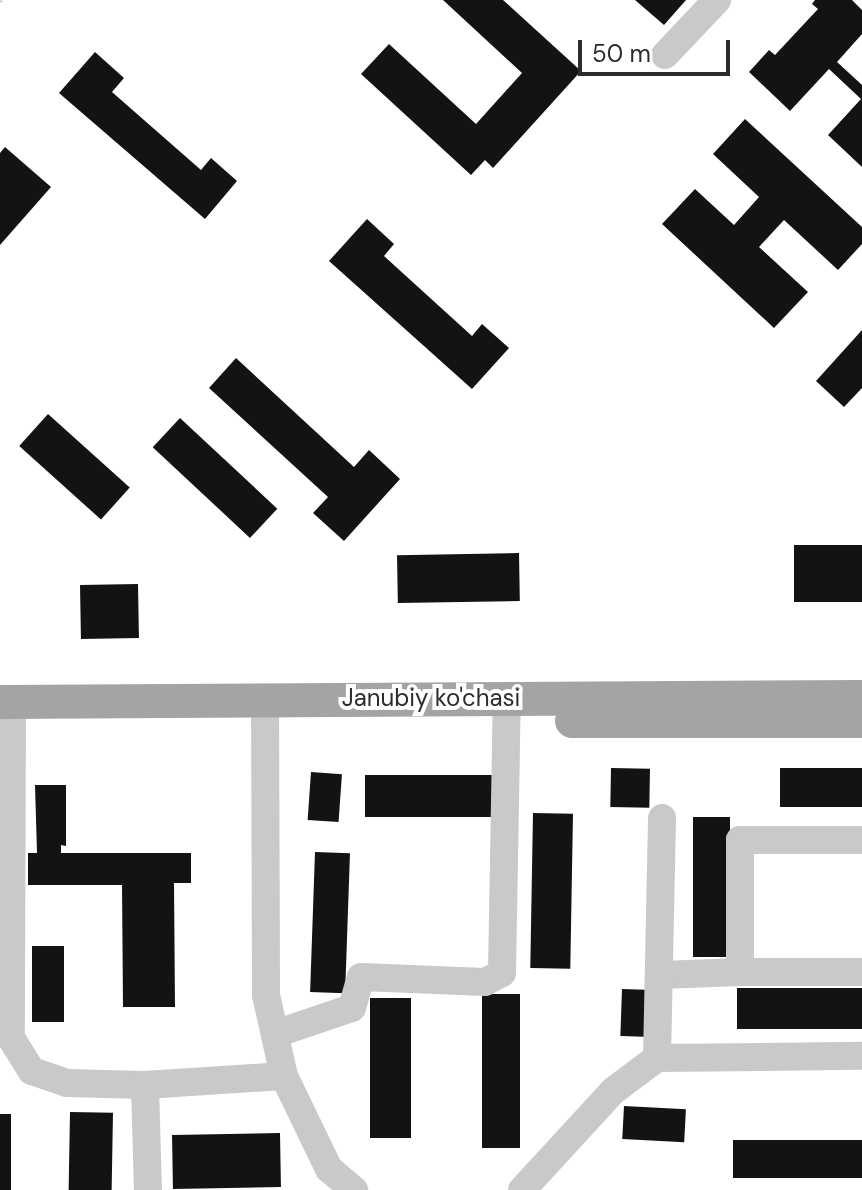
<!DOCTYPE html>
<html>
<head>
<meta charset="utf-8">
<style>
  body { margin:0 }
  #map { position:relative; width:862px; height:1190px; overflow:hidden; background:#fff; font-family:"DM Sans",sans-serif }
  div>[style] { position:absolute }
  .building>* { inset:0; background:#131313; transform-origin:0 0 }
  .path>* { height:4px; margin-top:-2px; transform-origin:0; background:repeating-linear-gradient(90deg,#c9c9c9 0 4px,transparent 0 8px) }
  .minor>* { height:28px; margin:-14px; padding:0 14px; transform-origin:14px; border-radius:14px; background:#c9c9c9 }
  .major>* { height:34px; margin:-17px; padding:0 17px; transform-origin:17px; border-radius:17px; background:#a4a4a4 }
  span { translate:-50% -50%; white-space:nowrap; text-align:center; line-height:1.15; -webkit-text-stroke:8px #fff; paint-order:stroke }
  .street-label { font-size:24px; color:#2c2c2c }
  .scale { position:absolute; left:578px; top:40px; width:152px; height:36px; box-sizing:border-box; border:4px solid #2c2c2c; border-top:0; padding-left:10px; font-size:24px; line-height:28px; white-space:nowrap; color:#2c2c2c; -webkit-text-stroke:6px #fff; paint-order:stroke }
</style>
</head>
<body>
<div id="map">
  <div class="building">
    <i style="clip-path:polygon(443px 0,503px 0,581px 71px,493px 168px,485px 160px,471px 175px,361px 74px,389px 44px,476px 124px,522px 73px)"></i>
    <i style="clip-path:polygon(635px 0,686px 0,664px 25px)"></i>
    <i style="clip-path:polygon(815px 0,852px 0,862px 10px,862px 34px,837px 62px,862px 85px,862px 167px,828px 135px,861px 99px,829px 69px,790px 111px,749px 72px,769px 50px,775px 55px,818px 9px,812px 4px)"></i>
    <i style="clip-path:polygon(95px 52px,124px 78px,112px 92px,201px 170px,211px 158px,237px 181px,205px 219px,59px 93px)"></i>
    <i style="clip-path:polygon(745px 119px,862px 227px,862px 244px,838px 270px,784px 220px,759px 247px,808px 292px,774px 328px,662px 224px,695px 189px,734px 225px,759px 197px,713px 154px)"></i>
    <i style="clip-path:polygon(5px 147px,51px 187px,0 245px,0 153px)"></i>
    <i style="clip-path:polygon(367px 219px,394px 244px,384px 256px,472px 336px,482px 324px,509px 348px,472px 389px,329px 261px)"></i>
    <i style="clip-path:polygon(862px 330px,862px 388px,844px 407px,816px 381px)"></i>
    <i style="clip-path:polygon(236px 358px,354px 467px,369px 450px,400px 479px,344px 541px,313px 513px,328px 497px,209px 388px)"></i>
    <i style="left:48px;top:414px;width:110px;height:43px;rotate:42deg"></i>
    <i style="left:180px;top:418px;width:133px;height:40px;rotate:43deg"></i>
    <i style="left:794px;top:545px;width:68px;height:57px"></i>
    <i style="left:519px;top:553px;width:48px;height:122px;rotate:89deg"></i>
    <i style="left:138px;top:584px;width:54px;height:58px;rotate:89deg"></i>
    <i style="left:611px;top:768px;width:39px;height:39px;rotate:1deg"></i>
    <i style="left:780px;top:768px;width:82px;height:39px"></i>
    <i style="left:311px;top:772px;width:31px;height:48px;rotate:4deg"></i>
    <i style="left:365px;top:775px;width:133px;height:42px"></i>
    <i style="clip-path:polygon(35px 785px,66px 785px,66px 846px,61px 845px,61px 853px,191px 853px,191px 883px,174px 883px,175px 1007px,123px 1007px,122px 885px,28px 885px,28px 853px,37px 853px)"></i>
    <i style="left:533px;top:813px;width:40px;height:155px;rotate:1deg"></i>
    <i style="left:693px;top:817px;width:37px;height:140px"></i>
    <i style="left:315px;top:852px;width:35px;height:140px;rotate:2deg"></i>
    <i style="left:32px;top:946px;width:32px;height:76px"></i>
    <i style="left:862px;top:988px;width:41px;height:125px;rotate:90deg"></i>
    <i style="left:622px;top:989px;width:31px;height:47px;rotate:2deg"></i>
    <i style="left:482px;top:994px;width:38px;height:154px"></i>
    <i style="left:370px;top:998px;width:41px;height:140px"></i>
    <i style="left:624px;top:1106px;width:62px;height:33px;rotate:3deg"></i>
    <i style="left:70px;top:1112px;width:43px;height:78px;rotate:1deg"></i>
    <i style="left:0;top:1114px;width:11px;height:76px"></i>
    <i style="left:280px;top:1133px;width:54px;height:108px;rotate:89deg"></i>
    <i style="left:733px;top:1140px;width:129px;height:38px"></i>
  </div>
  <div class="path">
    <i style="left:0;top:2px;width:2px;rotate:-63deg"></i>
  </div>
  <div class="minor">
    <i style="left:665px;top:55px;width:76px;rotate:-46.6deg"></i>
    <i style="left:265px;top:698px;width:297px;rotate:89.8deg"></i>
    <i style="left:266px;top:995px;width:83px;rotate:77.5deg"></i>
    <i style="left:284px;top:1076px;width:103px;rotate:64.2deg"></i>
    <i style="left:329px;top:1169px;width:33px;rotate:40deg"></i>
    <i style="left:12px;top:702px;width:336px;rotate:90.2deg"></i>
    <i style="left:11px;top:1038px;width:39px;rotate:58deg"></i>
    <i style="left:32px;top:1071px;width:37px;rotate:19deg"></i>
    <i style="left:67px;top:1083px;width:78px;rotate:1.5deg"></i>
    <i style="left:145px;top:1085px;width:139px;rotate:-3.7deg"></i>
    <i style="left:862px;top:840px;width:122px;rotate:180deg"></i>
    <i style="left:740px;top:840px;width:132px;rotate:90deg"></i>
    <i style="left:740px;top:972px;width:122px"></i>
    <i style="left:661px;top:975px;width:79px;rotate:-2.2deg"></i>
    <i style="left:275px;top:1034px;width:81px;rotate:-18.7deg"></i>
    <i style="left:352px;top:1008px;width:32px;rotate:-74deg"></i>
    <i style="left:361px;top:977px;width:124px;rotate:2.3deg"></i>
    <i style="left:485px;top:982px;width:19px;rotate:-28deg"></i>
    <i style="left:502px;top:973px;width:275px;rotate:-89deg"></i>
    <i style="left:657px;top:1058px;width:240px;rotate:-88.8deg"></i>
    <i style="left:145px;top:1085px;width:105px;rotate:88.4deg"></i>
    <i style="left:522px;top:1190px;width:134px;rotate:-47.4deg"></i>
    <i style="left:613px;top:1091px;width:55px;rotate:-36.9deg"></i>
    <i style="left:657px;top:1058px;width:205px;rotate:-0.6deg"></i>
  </div>
  <div class="major">
    <i style="left:0;top:702px;width:862px;rotate:-0.33deg"></i>
    <i style="left:572px;top:721px;width:290px"></i>
  </div>
  <div class="street-label">
    <span style="left:431px;top:698px">Janubiy ko'chasi</span>
  </div>
  <div class="scale">50 m</div>
</div>
</body>
</html>
